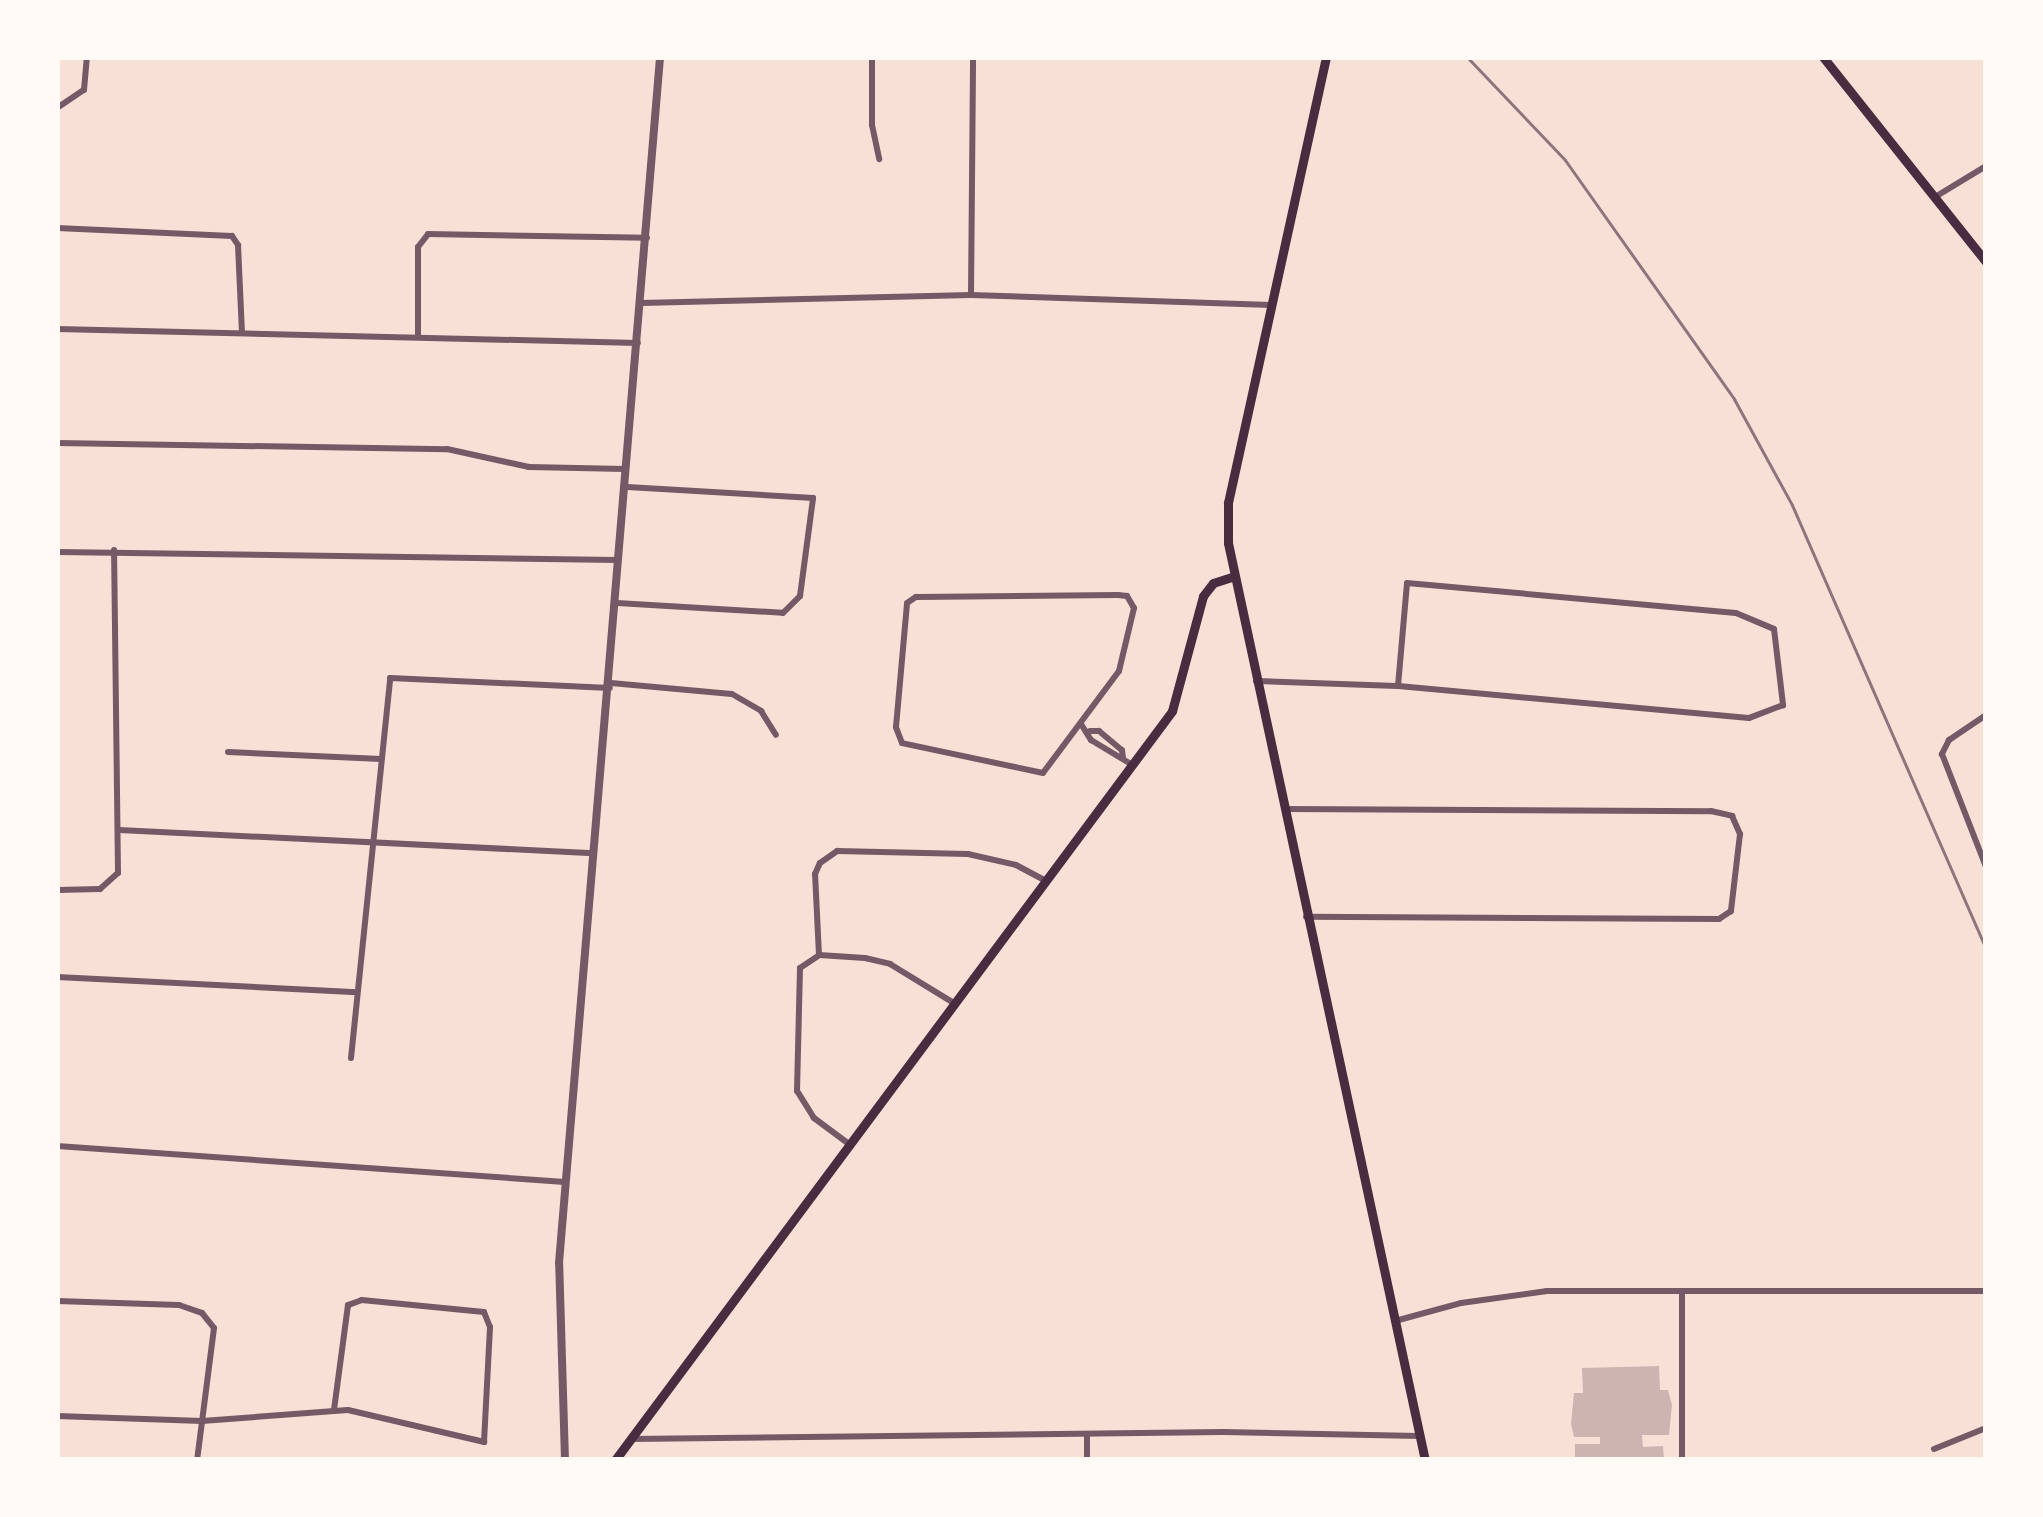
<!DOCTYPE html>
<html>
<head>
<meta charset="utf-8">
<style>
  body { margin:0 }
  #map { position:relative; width:2043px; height:1517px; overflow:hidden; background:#f7e1d7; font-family:Arial,sans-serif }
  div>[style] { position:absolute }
  .building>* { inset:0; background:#ccb4b1 }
  .minor>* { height:6px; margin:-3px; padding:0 3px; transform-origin:3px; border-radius:3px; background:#755966 }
  .tertiary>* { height:8px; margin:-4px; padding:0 4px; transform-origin:4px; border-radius:4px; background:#755966 }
  .primary>* { height:9px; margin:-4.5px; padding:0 4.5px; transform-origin:4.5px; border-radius:4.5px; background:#4a2c40 }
  .rail>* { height:3px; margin:-1.5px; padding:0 1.5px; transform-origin:1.5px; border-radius:1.5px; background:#8f747c }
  span { translate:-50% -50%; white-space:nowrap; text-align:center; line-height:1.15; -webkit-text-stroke:12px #fffaf5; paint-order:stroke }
  .frame { position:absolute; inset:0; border:60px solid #fffaf5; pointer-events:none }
</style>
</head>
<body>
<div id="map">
  <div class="building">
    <i style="clip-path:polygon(1659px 1366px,1660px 1390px,1668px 1390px,1672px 1405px,1669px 1435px,1642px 1435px,1643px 1447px,1663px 1446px,1664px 1460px,1575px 1460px,1575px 1444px,1600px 1444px,1600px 1437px,1574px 1437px,1571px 1424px,1574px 1393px,1583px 1393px,1582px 1368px)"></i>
  </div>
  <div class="minor">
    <i style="left:872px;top:57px;width:68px;rotate:90deg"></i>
    <i style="left:872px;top:125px;width:35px;rotate:78deg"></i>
    <i style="left:57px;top:108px;width:32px;rotate:-34deg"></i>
    <i style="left:84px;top:90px;width:33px;rotate:-85deg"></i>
    <i style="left:1935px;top:197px;width:60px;rotate:-31.3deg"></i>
    <i style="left:57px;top:228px;width:175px;rotate:2.6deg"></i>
    <i style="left:232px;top:236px;width:11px;rotate:56deg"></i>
    <i style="left:238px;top:245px;width:87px;rotate:87.4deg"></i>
    <i style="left:971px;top:295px;width:238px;rotate:-89.5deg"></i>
    <i style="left:641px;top:303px;width:330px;rotate:-1.4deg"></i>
    <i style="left:971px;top:295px;width:300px;rotate:1.9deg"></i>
    <i style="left:57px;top:329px;width:581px;rotate:1.38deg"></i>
    <i style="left:418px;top:336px;width:89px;rotate:-90deg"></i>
    <i style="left:418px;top:247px;width:16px;rotate:-52deg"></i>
    <i style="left:428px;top:234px;width:219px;rotate:1deg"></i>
    <i style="left:57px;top:443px;width:390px;rotate:0.9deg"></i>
    <i style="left:447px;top:449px;width:84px;rotate:12.4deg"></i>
    <i style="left:529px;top:467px;width:96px;rotate:1.2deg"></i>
    <i style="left:57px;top:552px;width:560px;rotate:0.82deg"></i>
    <i style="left:1407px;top:583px;width:330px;rotate:5.2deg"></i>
    <i style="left:1736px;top:613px;width:41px;rotate:22.8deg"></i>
    <i style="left:1774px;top:629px;width:77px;rotate:83.2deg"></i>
    <i style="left:1783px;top:705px;width:36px;rotate:159deg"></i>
    <i style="left:1749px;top:718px;width:352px;rotate:-174.8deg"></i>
    <i style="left:1398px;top:686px;width:103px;rotate:-85deg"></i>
    <i style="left:1118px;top:595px;width:9px;rotate:6deg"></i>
    <i style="left:1127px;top:596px;width:14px;rotate:60deg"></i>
    <i style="left:1134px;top:608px;width:65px;rotate:103.4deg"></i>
    <i style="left:1119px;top:671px;width:127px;rotate:126.7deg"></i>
    <i style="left:1043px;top:773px;width:144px;rotate:-168deg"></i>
    <i style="left:902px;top:743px;width:17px;rotate:-111deg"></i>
    <i style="left:896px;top:727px;width:124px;rotate:-84.9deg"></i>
    <i style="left:907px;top:603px;width:11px;rotate:-34deg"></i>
    <i style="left:916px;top:597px;width:202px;rotate:-0.6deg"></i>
    <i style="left:617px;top:603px;width:166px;rotate:3.4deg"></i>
    <i style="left:783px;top:613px;width:24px;rotate:-45deg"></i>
    <i style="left:800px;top:596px;width:99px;rotate:-82.4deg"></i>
    <i style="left:813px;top:498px;width:186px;rotate:-176.6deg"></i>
    <i style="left:1256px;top:681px;width:141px;rotate:2deg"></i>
    <i style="left:611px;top:683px;width:121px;rotate:5.2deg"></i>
    <i style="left:732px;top:694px;width:34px;rotate:30deg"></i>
    <i style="left:761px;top:711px;width:28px;rotate:58deg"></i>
    <i style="left:1986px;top:715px;width:45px;rotate:146deg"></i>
    <i style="left:1949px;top:740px;width:16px;rotate:117deg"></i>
    <i style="left:1942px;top:754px;width:121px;rotate:68.7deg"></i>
    <i style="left:1081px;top:724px;width:19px;rotate:58deg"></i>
    <i style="left:1091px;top:740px;width:47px;rotate:31deg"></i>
    <i style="left:1090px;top:731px;width:9px"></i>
    <i style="left:1099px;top:731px;width:30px;rotate:40deg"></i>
    <i style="left:1122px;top:750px;width:8px;rotate:83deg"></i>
    <i style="left:228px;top:752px;width:153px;rotate:2.6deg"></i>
    <i style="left:1285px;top:809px;width:426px;rotate:0.3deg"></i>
    <i style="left:1711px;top:811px;width:22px;rotate:13deg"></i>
    <i style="left:1732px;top:816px;width:20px;rotate:66deg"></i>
    <i style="left:1740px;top:834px;width:78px;rotate:96.7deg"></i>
    <i style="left:1731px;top:911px;width:14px;rotate:146deg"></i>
    <i style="left:1719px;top:919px;width:413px;rotate:-179.7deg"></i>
    <i style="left:119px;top:830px;width:475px;rotate:2.8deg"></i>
    <i style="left:57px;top:890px;width:43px;rotate:-1.3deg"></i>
    <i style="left:100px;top:889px;width:24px;rotate:-42deg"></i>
    <i style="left:118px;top:873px;width:323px;rotate:-90.7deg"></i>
    <i style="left:819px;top:955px;width:81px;rotate:-92.8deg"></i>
    <i style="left:815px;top:874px;width:12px;rotate:-66deg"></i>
    <i style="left:820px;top:863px;width:21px;rotate:-35deg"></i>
    <i style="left:837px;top:851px;width:131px;rotate:1.3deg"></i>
    <i style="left:968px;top:854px;width:49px;rotate:12.9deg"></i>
    <i style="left:1016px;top:865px;width:32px;rotate:28deg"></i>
    <i style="left:57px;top:977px;width:300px;rotate:2.9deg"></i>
    <i style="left:351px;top:1058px;width:382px;rotate:-84.1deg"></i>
    <i style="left:390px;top:678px;width:220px;rotate:2.6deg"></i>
    <i style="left:849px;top:1144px;width:44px;rotate:-143.4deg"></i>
    <i style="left:814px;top:1118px;width:32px;rotate:-122deg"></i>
    <i style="left:797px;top:1091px;width:123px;rotate:-88.6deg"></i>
    <i style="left:800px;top:968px;width:23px;rotate:-34deg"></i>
    <i style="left:819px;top:955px;width:46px;rotate:3.7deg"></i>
    <i style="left:865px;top:958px;width:26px;rotate:13deg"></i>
    <i style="left:890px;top:964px;width:75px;rotate:31.4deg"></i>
    <i style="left:57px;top:1146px;width:509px;rotate:4.05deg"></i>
    <i style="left:1682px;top:1291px;width:169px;rotate:90deg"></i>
    <i style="left:57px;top:1301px;width:122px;rotate:1.9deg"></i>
    <i style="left:179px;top:1305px;width:24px;rotate:19deg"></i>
    <i style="left:202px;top:1313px;width:19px;rotate:51deg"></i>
    <i style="left:214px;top:1328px;width:133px;rotate:97.3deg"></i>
    <i style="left:1395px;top:1321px;width:68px;rotate:-15.3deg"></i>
    <i style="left:1461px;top:1303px;width:87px;rotate:-7.9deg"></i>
    <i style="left:1547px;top:1291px;width:439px"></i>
    <i style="left:57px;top:1416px;width:145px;rotate:2deg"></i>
    <i style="left:202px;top:1421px;width:146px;rotate:-4.3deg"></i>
    <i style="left:348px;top:1410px;width:140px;rotate:13.2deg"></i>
    <i style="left:484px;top:1442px;width:115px;rotate:-87deg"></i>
    <i style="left:490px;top:1327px;width:16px;rotate:-112deg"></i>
    <i style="left:484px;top:1312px;width:123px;rotate:-174.4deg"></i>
    <i style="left:362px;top:1300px;width:15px;rotate:160deg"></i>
    <i style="left:348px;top:1305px;width:106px;rotate:97.6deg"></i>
    <i style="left:1087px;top:1434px;width:26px;rotate:90deg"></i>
    <i style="left:630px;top:1439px;width:593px;rotate:-0.68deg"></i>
    <i style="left:1223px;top:1432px;width:196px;rotate:1.2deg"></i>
    <i style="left:1934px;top:1449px;width:56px;rotate:-22deg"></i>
  </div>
  <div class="tertiary">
    <i style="left:565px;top:1460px;width:197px;rotate:-91.7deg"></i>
    <i style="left:559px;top:1263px;width:1210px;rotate:-85.21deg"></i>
  </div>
  <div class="primary">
    <i style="left:1326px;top:57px;width:457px;rotate:102.4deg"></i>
    <i style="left:1228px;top:503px;width:40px;rotate:90deg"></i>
    <i style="left:1228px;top:543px;width:938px;rotate:77.88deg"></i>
    <i style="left:1823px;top:57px;width:262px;rotate:51.5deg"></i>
    <i style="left:615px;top:1460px;width:933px;rotate:-53.36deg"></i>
    <i style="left:1172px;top:711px;width:119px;rotate:-74.9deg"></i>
    <i style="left:1203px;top:596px;width:16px;rotate:-52deg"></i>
    <i style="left:1213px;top:583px;width:22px;rotate:-18deg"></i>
  </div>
  <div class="rail">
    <i style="left:1467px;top:57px;width:142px;rotate:46.4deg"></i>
    <i style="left:1565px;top:160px;width:293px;rotate:54.7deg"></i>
    <i style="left:1734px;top:399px;width:121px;rotate:61.3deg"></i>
    <i style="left:1792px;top:505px;width:484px;rotate:66.4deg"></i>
  </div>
  <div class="frame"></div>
</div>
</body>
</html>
